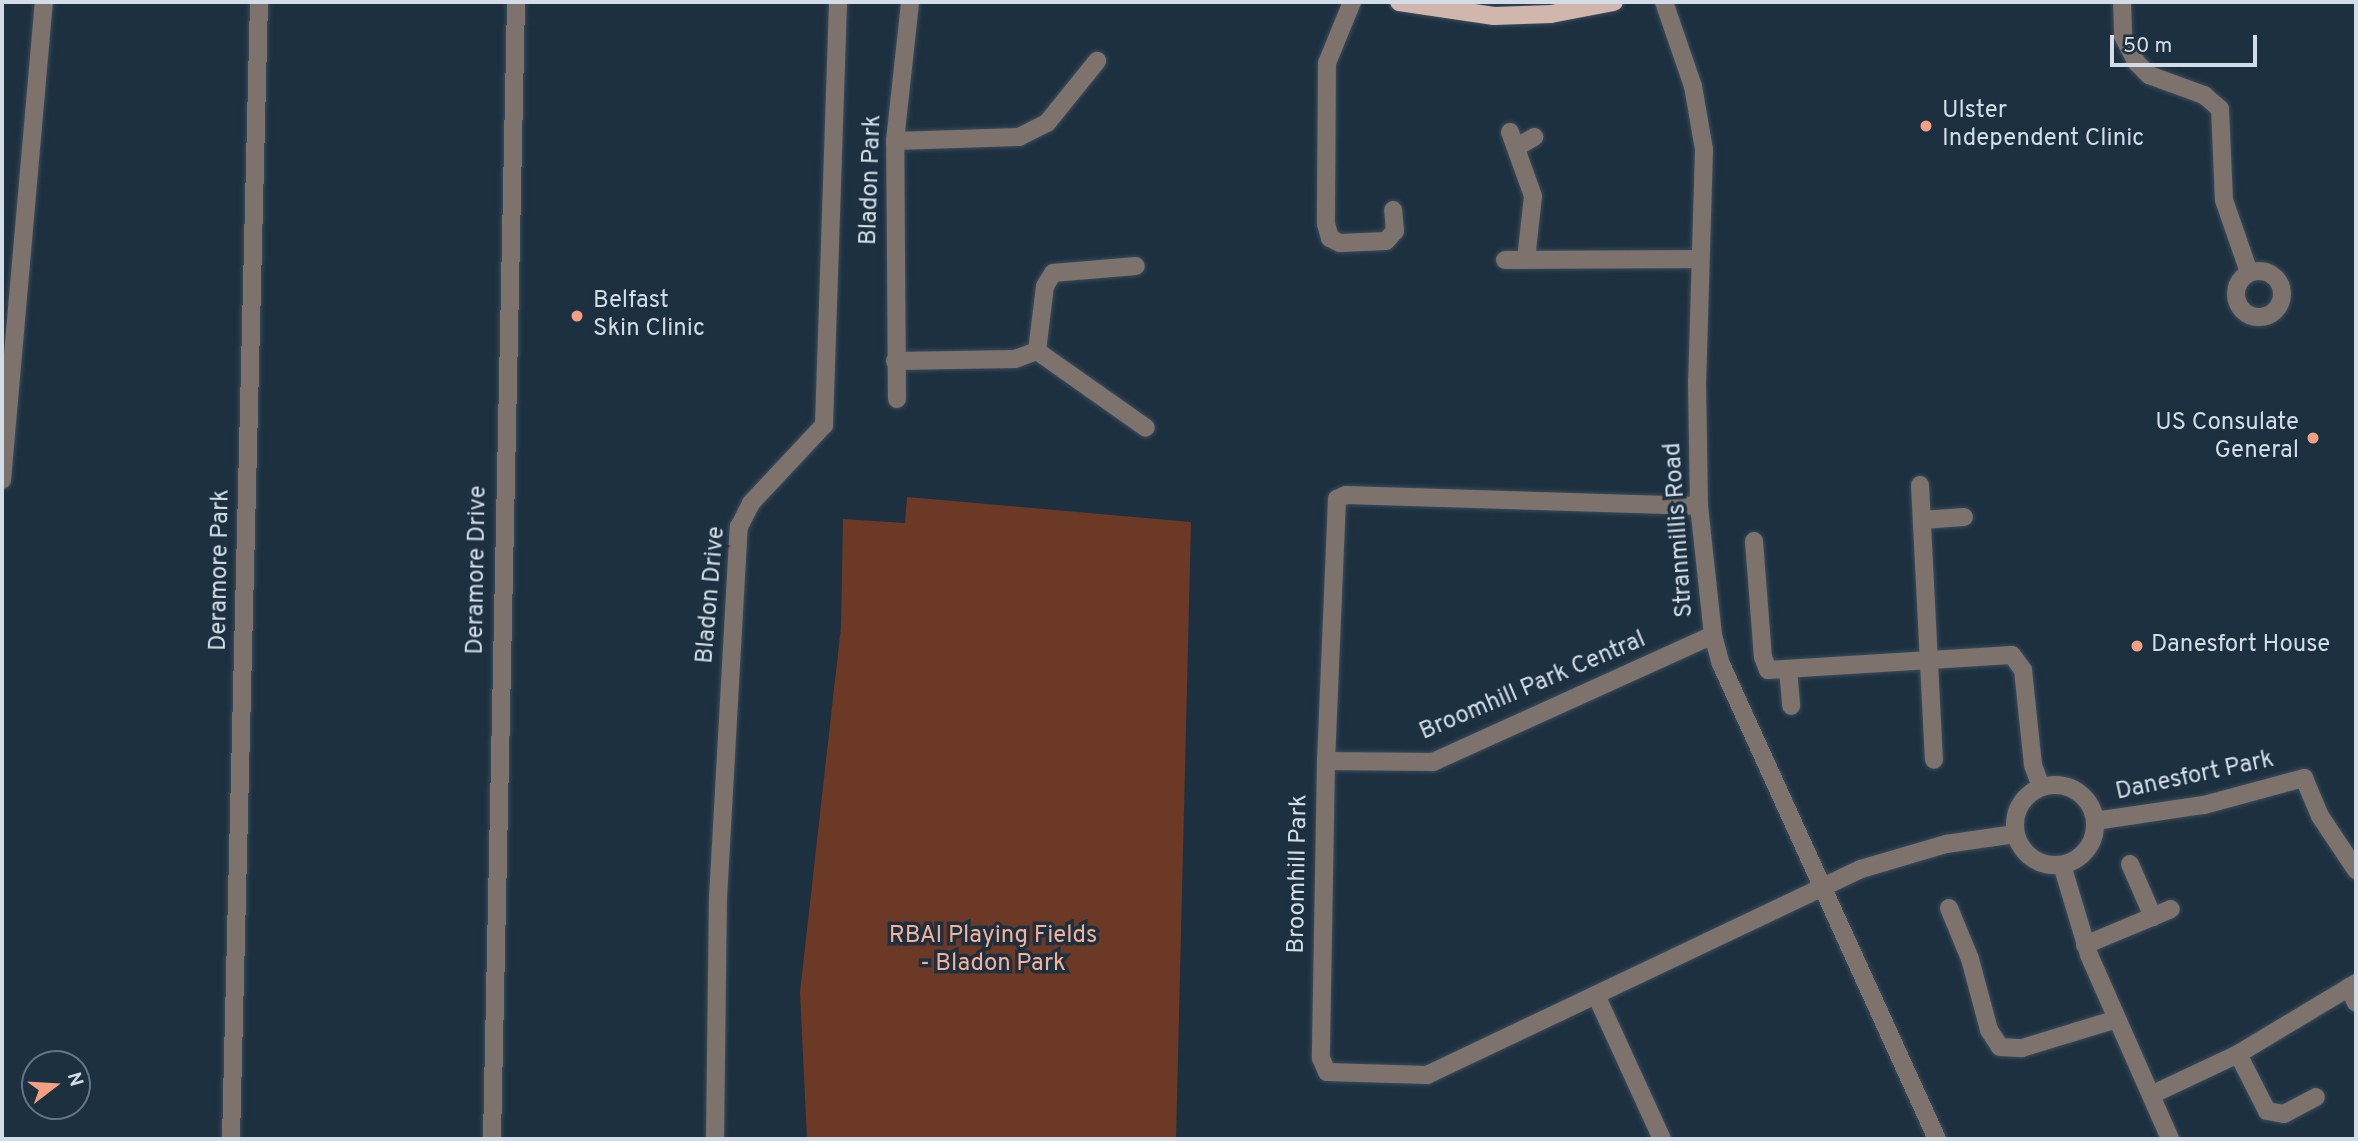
<!DOCTYPE html>
<html>
<head>
<meta charset="utf-8">
<style>
  body { margin:0 }
  #map { position:relative; width:2358px; height:1141px; overflow:hidden; background:#1d3040; font-family:Overpass,sans-serif }
  div>[style] { position:absolute }
  .green>* { inset:0; background:#6c3926 }
  .roads { filter:drop-shadow(0 0 2px #3a4c5b) drop-shadow(0 0 2px #3a4c5b) }
  .minor>* { height:18px; margin:-9px; padding:0 9px; transform-origin:9px; border-radius:9px; background:#7e726d }
  .minor>.ring { margin:-9px; padding:0; box-sizing:content-box; background:none; border:18px solid #7e726d; border-radius:50% }
  .major>* { height:18px; margin:-9px; padding:0 9px; transform-origin:9px; border-radius:9px; background:#d0b6ad }
  .dots>* { width:19px; height:19px; translate:-50% -50%; box-sizing:border-box; border:4px solid #1d3040; border-radius:50% }
  span { translate:-50% -50%; white-space:nowrap; text-align:center; line-height:1.15; -webkit-text-stroke:7px #1d3040; paint-order:stroke }
  .poi-label { font-size:24px; color:#d2dde8 }
  .left { translate:0 -50%; text-align:left }
  .right { translate:-100% -50%; text-align:right }
  .street-label { font-size:24px; color:#d2dde8 }
  .park-label { font-size:24px; color:#f9b096 }
  .frame { position:absolute; inset:0; border:4px solid #d2dde8; pointer-events:none }
  .north { position:absolute; left:21px; top:1050px; width:70px; height:70px; box-sizing:border-box; background:#1d3040; border:2px solid #657583; border-radius:50%; rotate:73deg; font-size:19px; font-weight:700; line-height:28px; text-align:center; color:#d2dde8 }
  .north::after { content:''; display:block; margin:auto; width:24px; height:32px; background:#f3a082; clip-path:polygon(50% 0,100% 100%,50% 72%,0 100%) }
  .scale { position:absolute; left:2110px; top:35px; width:147px; height:32px; box-sizing:border-box; border:4px solid #d2dde8; border-top:0; padding-left:9px; font-size:21px; line-height:24px; white-space:nowrap; color:#d2dde8; -webkit-text-stroke:5px #1d3040; paint-order:stroke }
</style>
</head>
<body>
<div id="map">
  <div class="green">
    <i style="clip-path:polygon(907px 497px,1191px 522px,1176px 1139px,807px 1139px,800px 992px,841px 627px,843px 519px,905px 523px)"></i>
  </div>
  <div class="roads">
    <div class="minor">
      <i style="left:1352px;top:2px;width:66px;rotate:112.3deg"></i>
      <i style="left:1327px;top:63px;width:161px;rotate:90.4deg"></i>
      <i style="left:1326px;top:224px;width:15px;rotate:74deg"></i>
      <i style="left:1330px;top:238px;width:11px;rotate:27deg"></i>
      <i style="left:1340px;top:243px;width:46px;rotate:-2.5deg"></i>
      <i style="left:1386px;top:241px;width:13px;rotate:-48deg"></i>
      <i style="left:1395px;top:231px;width:21px;rotate:-95deg"></i>
      <i style="left:1664px;top:2px;width:89px;rotate:71deg"></i>
      <i style="left:1693px;top:86px;width:65px;rotate:80.2deg"></i>
      <i style="left:1704px;top:150px;width:230px;rotate:91.7deg"></i>
      <i style="left:1697px;top:380px;width:126px;rotate:89.1deg"></i>
      <i style="left:1699px;top:506px;width:130px;rotate:83.8deg"></i>
      <i style="left:1713px;top:635px;width:30px;rotate:75deg"></i>
      <i style="left:1721px;top:664px;width:522px;rotate:65.55deg"></i>
      <i style="left:2122px;top:2px;width:34px;rotate:88deg"></i>
      <i style="left:2123px;top:36px;width:30px;rotate:63deg"></i>
      <i style="left:2137px;top:63px;width:17px;rotate:45deg"></i>
      <i style="left:2149px;top:75px;width:59px;rotate:20deg"></i>
      <i style="left:2204px;top:95px;width:21px;rotate:41deg"></i>
      <i style="left:2220px;top:109px;width:91px;rotate:87.5deg"></i>
      <i style="left:2224px;top:200px;width:76px;rotate:70.9deg"></i>
      <i style="left:1510px;top:132px;width:68px;rotate:70.2deg"></i>
      <i style="left:1533px;top:196px;width:63px;rotate:96.3deg"></i>
      <i style="left:895px;top:141px;width:124px;rotate:-1.8deg"></i>
      <i style="left:1019px;top:137px;width:31px;rotate:-27deg"></i>
      <i style="left:1047px;top:123px;width:80px;rotate:-51.1deg"></i>
      <i style="left:1517px;top:147px;width:20px;rotate:-30deg"></i>
      <i style="left:1505px;top:260px;width:193px;rotate:-0.3deg"></i>
      <i class="ring" style="left:2236px;top:271px;width:28px;height:28px"></i>
      <i style="left:1037px;top:351px;width:65px;rotate:-83deg"></i>
      <i style="left:1045px;top:286px;width:15px;rotate:-58deg"></i>
      <i style="left:1053px;top:273px;width:83px;rotate:-4.8deg"></i>
      <i style="left:1037px;top:351px;width:133px;rotate:35.2deg"></i>
      <i style="left:895px;top:361px;width:120px;rotate:-1deg"></i>
      <i style="left:1015px;top:359px;width:23px;rotate:-20deg"></i>
      <i style="left:897px;top:399px;width:258px;rotate:-90.4deg"></i>
      <i style="left:895px;top:141px;width:140px;rotate:-83.8deg"></i>
      <i style="left:2px;top:480px;width:480px;rotate:-85deg"></i>
      <i style="left:1920px;top:485px;width:275px;rotate:87.1deg"></i>
      <i style="left:1699px;top:506px;width:353px;rotate:-178.2deg"></i>
      <i style="left:1346px;top:495px;width:10px;rotate:156deg"></i>
      <i style="left:1337px;top:499px;width:262px;rotate:92.4deg"></i>
      <i style="left:1326px;top:761px;width:297px;rotate:91deg"></i>
      <i style="left:1321px;top:1058px;width:15px;rotate:67deg"></i>
      <i style="left:1327px;top:1072px;width:100px;rotate:1.7deg"></i>
      <i style="left:1427px;top:1075px;width:480px;rotate:-25.4deg"></i>
      <i style="left:1861px;top:869px;width:89px;rotate:-16.4deg"></i>
      <i style="left:1946px;top:844px;width:70px;rotate:-8.2deg"></i>
      <i style="left:1922px;top:520px;width:42px;rotate:-4.1deg"></i>
      <i style="left:1754px;top:541px;width:116px;rotate:85.6deg"></i>
      <i style="left:1763px;top:657px;width:14px;rotate:69deg"></i>
      <i style="left:1768px;top:670px;width:244px;rotate:-3.5deg"></i>
      <i style="left:2012px;top:655px;width:19px;rotate:54deg"></i>
      <i style="left:2023px;top:670px;width:96px;rotate:84deg"></i>
      <i style="left:2033px;top:765px;width:23px;rotate:70deg"></i>
      <i style="left:1788px;top:669px;width:37px;rotate:85deg"></i>
      <i style="left:1326px;top:761px;width:107px;rotate:0.5deg"></i>
      <i style="left:1433px;top:762px;width:307px;rotate:-24.4deg"></i>
      <i class="ring" style="left:2015px;top:785px;width:62px;height:62px"></i>
      <i style="left:2095px;top:821px;width:110px;rotate:-8.4deg"></i>
      <i style="left:2204px;top:805px;width:104px;rotate:-15.1deg"></i>
      <i style="left:2304px;top:778px;width:41px;rotate:67.2deg"></i>
      <i style="left:2320px;top:816px;width:65px;rotate:56.3deg"></i>
      <i style="left:2130px;top:864px;width:58px;rotate:66.5deg"></i>
      <i style="left:2062px;top:865px;width:94px;rotate:73.3deg"></i>
      <i style="left:2089px;top:955px;width:201px;rotate:66.2deg"></i>
      <i style="left:1949px;top:908px;width:55px;rotate:67.6deg"></i>
      <i style="left:1970px;top:959px;width:73px;rotate:75deg"></i>
      <i style="left:1989px;top:1030px;width:20px;rotate:57deg"></i>
      <i style="left:2000px;top:1047px;width:22px;rotate:3deg"></i>
      <i style="left:2022px;top:1048px;width:99px;rotate:-17deg"></i>
      <i style="left:2085px;top:945px;width:93px;rotate:-22.7deg"></i>
      <i style="left:2349px;top:987px;width:17px;rotate:66deg"></i>
      <i style="left:1596px;top:995px;width:158px;rotate:65.4deg"></i>
      <i style="left:2238px;top:1054px;width:64px;rotate:63deg"></i>
      <i style="left:2267px;top:1111px;width:17px;rotate:10deg"></i>
      <i style="left:2284px;top:1114px;width:36px;rotate:-28deg"></i>
      <i style="left:2151px;top:1095px;width:96px;rotate:-25.2deg"></i>
      <i style="left:2238px;top:1054px;width:138px;rotate:-31deg"></i>
      <i style="left:231px;top:1139px;width:1137px;rotate:-88.59deg"></i>
      <i style="left:492px;top:1139px;width:1137px;rotate:-88.79deg"></i>
      <i style="left:715px;top:1139px;width:241px;rotate:-89.3deg"></i>
      <i style="left:718px;top:898px;width:372px;rotate:-86.8deg"></i>
      <i style="left:739px;top:527px;width:27px;rotate:-63deg"></i>
      <i style="left:751px;top:503px;width:107px;rotate:-46.9deg"></i>
      <i style="left:824px;top:425px;width:423px;rotate:-88.1deg"></i>
    </div>
    <div class="major">
      <i style="left:1399px;top:2px;width:96px;rotate:8.4deg"></i>
      <i style="left:1494px;top:16px;width:57px;rotate:-2deg"></i>
      <i style="left:1551px;top:14px;width:64px;rotate:-10.8deg"></i>
    </div>
  </div>
  <div class="dots">
    <i style="left:1926px;top:126px;background:#f3a082"></i>
    <i style="left:577px;top:316px;background:#f3a082"></i>
    <i style="left:2313px;top:438px;background:#f3a082"></i>
    <i style="left:2137px;top:646px;background:#f3a082"></i>
  </div>
  <div class="poi-label">
    <span class="left" style="left:1942px;top:126px">Ulster<br>Independent Clinic</span>
    <span class="left" style="left:593px;top:316px">Belfast<br>Skin Clinic</span>
    <span class="right" style="left:2299px;top:438px">US Consulate<br>General</span>
    <span class="left" style="left:2151px;top:646px">Danesfort House</span>
  </div>
  <div class="street-label">
    <span style="left:872px;top:180px;rotate:-88deg">Bladon Park</span>
    <span style="left:1680px;top:530px;rotate:-94deg">Stranmillis Road</span>
    <span style="left:221px;top:570px;rotate:-89deg">Deramore Park</span>
    <span style="left:478px;top:570px;rotate:-89deg">Deramore Drive</span>
    <span style="left:712px;top:595px;rotate:-85deg">Bladon Drive</span>
    <span style="left:1533px;top:687px;rotate:-23deg">Broomhill Park Central</span>
    <span style="left:2195px;top:777px;rotate:-12deg">Danesfort Park</span>
    <span style="left:1299px;top:874px;rotate:-89deg">Broomhill Park</span>
  </div>
  <div class="park-label">
    <span style="left:993px;top:951px">RBAI Playing Fields<br>- Bladon Park</span>
  </div>
  <div class="frame"></div>
  <div class="north">N</div>
  <div class="scale">50 m</div>
</div>
</body>
</html>
